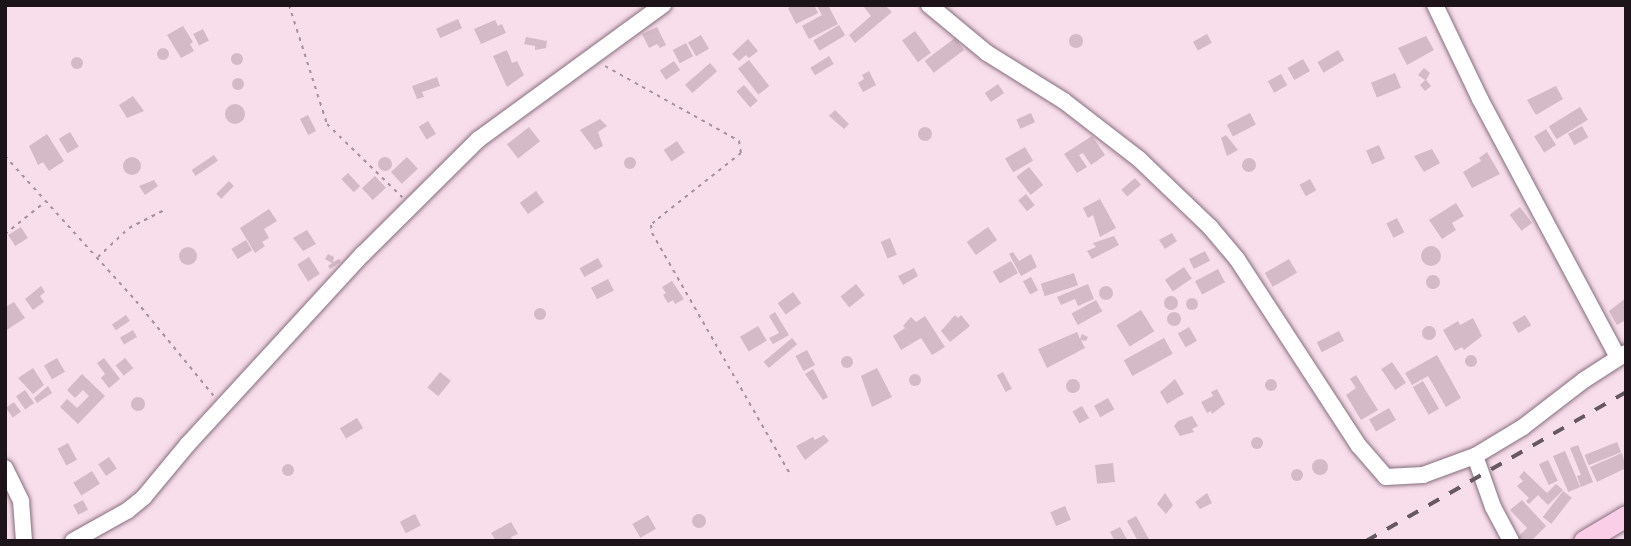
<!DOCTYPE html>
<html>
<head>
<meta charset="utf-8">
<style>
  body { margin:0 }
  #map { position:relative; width:1631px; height:546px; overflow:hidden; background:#f8ddeb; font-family:Rubik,sans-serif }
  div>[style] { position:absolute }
  .building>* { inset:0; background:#d4b9c7; transform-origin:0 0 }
  .round { border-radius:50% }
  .path>* { height:2px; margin-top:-1px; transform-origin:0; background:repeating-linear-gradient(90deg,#a4909b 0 3.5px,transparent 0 8.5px) }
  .roads { filter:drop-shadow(0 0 2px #866e7b) drop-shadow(0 0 2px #866e7b) }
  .minor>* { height:16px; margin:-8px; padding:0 8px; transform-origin:8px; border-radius:8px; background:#fff }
  .major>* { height:21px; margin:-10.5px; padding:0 10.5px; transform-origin:10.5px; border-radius:10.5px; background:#facee7 }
  .rail>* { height:3.5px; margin-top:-1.75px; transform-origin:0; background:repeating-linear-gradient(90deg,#675860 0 12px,transparent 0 24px) }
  span { translate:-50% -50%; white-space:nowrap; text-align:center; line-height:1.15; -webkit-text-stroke:6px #f8ddeb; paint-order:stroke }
  .frame { position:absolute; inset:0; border:7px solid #1d1419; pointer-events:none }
</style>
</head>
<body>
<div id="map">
  <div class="building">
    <i style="clip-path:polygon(793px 5px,814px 5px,818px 13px,796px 24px,788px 8px)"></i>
    <i style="clip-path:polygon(828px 5px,838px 24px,809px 39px,802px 26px,822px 15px,817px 6px)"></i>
    <i style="clip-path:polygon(867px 5px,885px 5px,892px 12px,855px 43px,849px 35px,871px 16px,864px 7px)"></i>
    <i style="left:458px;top:19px;width:10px;height:24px;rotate:66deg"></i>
    <i style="clip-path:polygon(495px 20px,498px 26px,502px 24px,506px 33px,481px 44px,474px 29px)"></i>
    <i style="left:839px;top:25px;width:12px;height:30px;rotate:59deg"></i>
    <i style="clip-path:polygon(183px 26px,193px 42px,190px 44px,194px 51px,181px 58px,167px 35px)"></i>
    <i style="clip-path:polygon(657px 27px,666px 45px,660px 48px,657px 44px,649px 48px,642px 34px)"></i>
    <i style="left:203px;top:29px;width:13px;height:11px;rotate:63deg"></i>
    <i style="left:915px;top:31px;width:27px;height:16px;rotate:54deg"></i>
    <i style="left:1207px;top:34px;width:10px;height:16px;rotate:61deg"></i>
    <i class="round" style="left:1069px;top:34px;width:14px;height:14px"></i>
    <i style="left:701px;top:35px;width:16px;height:15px;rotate:60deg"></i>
    <i style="clip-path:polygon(1426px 36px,1434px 50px,1407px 65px,1398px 48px)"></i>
    <i style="clip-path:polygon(526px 37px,547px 41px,546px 48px,535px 50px,535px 46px,524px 44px)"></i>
    <i style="left:955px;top:38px;width:15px;height:38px;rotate:53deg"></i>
    <i style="clip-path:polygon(748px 39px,758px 51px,749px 58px,746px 55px,739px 61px,732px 54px)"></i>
    <i style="left:686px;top:43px;width:15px;height:15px;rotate:62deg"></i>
    <i class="round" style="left:157px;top:48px;width:12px;height:12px"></i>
    <i style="clip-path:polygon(507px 50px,512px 63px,517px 61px,524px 75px,507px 87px,493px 56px)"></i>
    <i style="left:1338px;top:50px;width:12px;height:24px;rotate:59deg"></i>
    <i class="round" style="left:231px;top:53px;width:12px;height:12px"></i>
    <i style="left:829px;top:56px;width:9px;height:22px;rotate:58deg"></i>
    <i class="round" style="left:71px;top:57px;width:12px;height:12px"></i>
    <i style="left:1303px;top:59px;width:14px;height:18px;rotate:60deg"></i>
    <i style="left:749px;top:60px;width:33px;height:14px;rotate:52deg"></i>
    <i style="left:674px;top:61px;width:11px;height:17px;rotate:56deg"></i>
    <i style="left:710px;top:63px;width:11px;height:33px;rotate:49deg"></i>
    <i style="clip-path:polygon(1424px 68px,1430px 73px,1426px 80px,1431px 86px,1425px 91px,1420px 85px,1425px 80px,1418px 75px)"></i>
    <i style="clip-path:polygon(869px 71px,876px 85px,863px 92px,858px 83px,864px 79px,862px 75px)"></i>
    <i style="left:1395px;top:73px;width:16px;height:26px;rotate:68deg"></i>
    <i style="left:1281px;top:74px;width:13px;height:15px;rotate:61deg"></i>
    <i style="clip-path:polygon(437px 77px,440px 86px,422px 92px,424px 97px,417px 99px,412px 86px)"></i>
    <i class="round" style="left:232px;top:78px;width:12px;height:12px"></i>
    <i style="left:998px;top:84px;width:11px;height:16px;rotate:56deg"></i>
    <i style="left:744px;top:85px;width:21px;height:10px;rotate:49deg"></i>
    <i style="clip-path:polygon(1556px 86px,1563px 99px,1536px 115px,1527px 100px)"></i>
    <i style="clip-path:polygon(133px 96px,144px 111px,127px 118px,119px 105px)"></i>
    <i class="round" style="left:225px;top:104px;width:20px;height:20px"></i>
    <i style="left:1580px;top:107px;width:15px;height:37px;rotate:58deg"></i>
    <i style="clip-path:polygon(835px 110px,849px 124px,844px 129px,829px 116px)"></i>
    <i style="left:1031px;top:113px;width:10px;height:16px;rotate:66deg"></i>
    <i style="left:1250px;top:113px;width:13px;height:26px;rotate:63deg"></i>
    <i style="left:308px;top:115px;width:18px;height:9px;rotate:63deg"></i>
    <i style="clip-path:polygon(600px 119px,607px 126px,598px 132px,603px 146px,595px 150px,580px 130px)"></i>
    <i style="left:428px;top:121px;width:15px;height:11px;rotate:58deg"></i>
    <i style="left:1582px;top:126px;width:13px;height:16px;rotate:61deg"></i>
    <i class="round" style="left:918px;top:127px;width:14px;height:14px"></i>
    <i style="left:529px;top:127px;width:18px;height:28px;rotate:52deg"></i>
    <i style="left:1546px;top:129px;width:19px;height:14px;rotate:58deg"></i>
    <i style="left:70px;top:132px;width:17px;height:13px;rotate:59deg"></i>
    <i style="clip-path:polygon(47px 134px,64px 161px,49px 171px,43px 162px,38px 165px,29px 146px)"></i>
    <i style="clip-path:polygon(1226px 135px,1238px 150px,1227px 156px,1221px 138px)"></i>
    <i style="clip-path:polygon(1092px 136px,1105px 155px,1091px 165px,1083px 153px,1079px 155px,1087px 167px,1077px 173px,1064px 154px)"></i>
    <i style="left:677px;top:141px;width:14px;height:16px;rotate:56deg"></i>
    <i style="left:1379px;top:145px;width:15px;height:14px;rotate:67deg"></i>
    <i style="left:1025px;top:147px;width:16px;height:23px;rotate:60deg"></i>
    <i style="clip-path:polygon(1432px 149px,1440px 163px,1424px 172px,1414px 156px)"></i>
    <i style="clip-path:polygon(1487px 152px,1500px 174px,1472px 188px,1463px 172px,1481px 161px,1479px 158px)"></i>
    <i style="left:214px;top:155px;width:7px;height:27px;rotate:56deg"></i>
    <i class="round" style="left:624px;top:157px;width:12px;height:12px"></i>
    <i style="left:407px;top:157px;width:16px;height:22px;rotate:47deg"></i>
    <i class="round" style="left:123px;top:157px;width:18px;height:18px"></i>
    <i class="round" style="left:378px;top:157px;width:14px;height:14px"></i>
    <i class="round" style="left:1242px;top:158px;width:14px;height:14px"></i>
    <i style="left:1029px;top:167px;width:23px;height:16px;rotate:52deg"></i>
    <i style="left:348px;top:173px;width:18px;height:9px;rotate:47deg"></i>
    <i style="left:375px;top:176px;width:16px;height:18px;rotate:47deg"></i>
    <i style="left:1135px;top:178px;width:9px;height:18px;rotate:49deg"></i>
    <i style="left:1310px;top:179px;width:13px;height:12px;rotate:61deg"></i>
    <i style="clip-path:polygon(154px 180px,158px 186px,145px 195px,139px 186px)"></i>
    <i style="left:229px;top:181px;width:7px;height:18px;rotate:45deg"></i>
    <i style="left:536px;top:191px;width:14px;height:20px;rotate:54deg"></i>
    <i style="left:1026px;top:194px;width:14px;height:10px;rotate:51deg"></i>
    <i style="clip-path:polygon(1100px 199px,1116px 228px,1100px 237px,1093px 215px,1088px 218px,1083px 208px)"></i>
    <i style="clip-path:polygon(1456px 203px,1464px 216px,1452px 223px,1456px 230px,1442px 239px,1429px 220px)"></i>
    <i style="left:1520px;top:207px;width:20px;height:13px;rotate:53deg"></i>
    <i style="clip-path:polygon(269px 209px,277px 221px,264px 229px,269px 238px,262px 242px,265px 246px,255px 253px,240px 228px)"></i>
    <i style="left:1397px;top:218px;width:16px;height:12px;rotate:63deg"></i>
    <i style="left:21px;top:227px;width:13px;height:15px;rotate:58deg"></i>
    <i style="left:988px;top:227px;width:16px;height:26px;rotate:55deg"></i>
    <i style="clip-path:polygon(307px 230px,316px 244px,303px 251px,293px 238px)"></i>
    <i style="clip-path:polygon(1172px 233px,1177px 241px,1165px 249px,1159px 240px)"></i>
    <i style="clip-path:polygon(1114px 236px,1119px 245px,1092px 259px,1087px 251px,1096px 247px,1093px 243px)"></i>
    <i style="left:890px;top:238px;width:18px;height:10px;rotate:68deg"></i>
    <i style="left:246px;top:240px;width:12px;height:17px;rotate:59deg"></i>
    <i class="round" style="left:1421px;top:246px;width:20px;height:20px"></i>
    <i class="round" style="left:179px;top:247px;width:18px;height:18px"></i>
    <i style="left:1205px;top:251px;width:11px;height:18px;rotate:63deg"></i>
    <i style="clip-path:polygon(1013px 252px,1019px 261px,1031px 254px,1037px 267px,1021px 276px,1009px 254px)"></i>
    <i style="clip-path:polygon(328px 254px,334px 257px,333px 262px,339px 259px,341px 262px,330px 269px,328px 266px,332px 263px,325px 259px)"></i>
    <i style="left:309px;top:257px;width:20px;height:14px;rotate:57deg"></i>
    <i style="left:598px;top:258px;width:10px;height:21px;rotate:61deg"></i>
    <i style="left:1289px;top:259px;width:16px;height:28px;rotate:60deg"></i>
    <i style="left:1011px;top:261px;width:14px;height:21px;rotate:60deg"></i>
    <i style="left:1184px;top:267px;width:14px;height:23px;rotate:56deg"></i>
    <i style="clip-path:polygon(914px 268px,918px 276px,903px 285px,898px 276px)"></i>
    <i style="left:1218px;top:269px;width:15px;height:26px;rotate:62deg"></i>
    <i style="left:1074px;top:273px;width:13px;height:35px;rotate:72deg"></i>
    <i class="round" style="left:1426px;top:275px;width:14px;height:14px"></i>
    <i style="left:1031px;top:277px;width:15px;height:9px;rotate:62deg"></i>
    <i style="left:608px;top:279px;width:13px;height:19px;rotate:63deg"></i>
    <i style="clip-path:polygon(672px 281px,684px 299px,675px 304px,673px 300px,668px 303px,663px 295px,666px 293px,662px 287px)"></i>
    <i style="left:856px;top:284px;width:14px;height:20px;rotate:51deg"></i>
    <i style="clip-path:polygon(1088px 284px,1094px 299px,1078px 306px,1075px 299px,1061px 305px,1057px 297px)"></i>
    <i class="round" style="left:1099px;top:286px;width:14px;height:14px"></i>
    <i style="clip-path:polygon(41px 286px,45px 292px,40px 296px,44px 302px,33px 310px,25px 299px)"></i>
    <i style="left:793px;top:292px;width:14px;height:19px;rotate:54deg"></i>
    <i class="round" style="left:1164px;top:296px;width:14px;height:14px"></i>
    <i class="round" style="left:1186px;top:298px;width:12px;height:12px"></i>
    <i style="clip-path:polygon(1626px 298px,1626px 320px,1617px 325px,1609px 311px)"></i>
    <i style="left:1096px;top:300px;width:13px;height:28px;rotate:61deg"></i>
    <i style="clip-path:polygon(14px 302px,25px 318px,5px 331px,5px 303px,7px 306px)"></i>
    <i class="round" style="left:534px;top:308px;width:12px;height:12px"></i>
    <i style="left:1141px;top:310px;width:25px;height:29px;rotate:58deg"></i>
    <i class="round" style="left:1167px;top:312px;width:14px;height:14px"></i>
    <i style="clip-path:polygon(775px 312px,789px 335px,773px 344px,769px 338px,779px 333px,769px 316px)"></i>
    <i style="left:126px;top:315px;width:7px;height:17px;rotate:56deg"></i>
    <i style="clip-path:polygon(955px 315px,958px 318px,961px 315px,970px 326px,950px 342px,941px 331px)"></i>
    <i style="left:1525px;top:315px;width:12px;height:15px;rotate:59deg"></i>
    <i style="clip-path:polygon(925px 316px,945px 347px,932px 355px,921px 338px,901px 350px,893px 336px,905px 328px,903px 326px,911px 317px,916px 322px)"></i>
    <i style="clip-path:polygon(1473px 318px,1482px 336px,1464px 350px,1462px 347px,1455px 351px,1443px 330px,1458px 321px,1460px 325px)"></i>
    <i class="round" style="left:1422px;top:326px;width:14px;height:14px"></i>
    <i style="left:758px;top:326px;width:17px;height:21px;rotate:59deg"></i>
    <i style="left:1189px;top:327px;width:16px;height:13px;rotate:60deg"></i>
    <i style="left:133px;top:330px;width:8px;height:15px;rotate:60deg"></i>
    <i style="left:1339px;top:331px;width:11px;height:25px;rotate:63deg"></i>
    <i style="clip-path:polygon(1077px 332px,1080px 339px,1082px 334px,1088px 337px,1086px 341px,1081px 340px,1085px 348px,1047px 368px,1038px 349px)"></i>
    <i style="left:792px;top:338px;width:8px;height:37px;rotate:50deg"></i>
    <i style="left:1164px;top:338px;width:18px;height:46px;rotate:61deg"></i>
    <i style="left:807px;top:350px;width:17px;height:13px;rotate:62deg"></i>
    <i class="round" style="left:1465px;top:355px;width:12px;height:12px"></i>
    <i style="clip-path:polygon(1437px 355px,1461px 398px,1446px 407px,1428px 376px,1412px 385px,1405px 373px)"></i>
    <i class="round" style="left:841px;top:356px;width:12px;height:12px"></i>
    <i style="left:57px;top:358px;width:16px;height:15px;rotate:60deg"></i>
    <i style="clip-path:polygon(104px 358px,120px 379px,109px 388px,101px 378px,105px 374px,97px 363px)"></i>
    <i style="left:125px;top:358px;width:13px;height:12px;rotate:51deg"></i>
    <i style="left:1392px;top:362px;width:25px;height:13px;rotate:56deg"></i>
    <i style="clip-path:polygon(33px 368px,44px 385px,33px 394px,18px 378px)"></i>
    <i style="clip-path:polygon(877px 368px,892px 397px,872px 407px,861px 376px)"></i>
    <i style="clip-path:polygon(813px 369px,828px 397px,823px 400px,805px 374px)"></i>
    <i style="left:440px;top:372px;width:14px;height:20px;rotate:39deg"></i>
    <i style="left:1003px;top:372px;width:19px;height:7px;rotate:62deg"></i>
    <i class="round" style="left:909px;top:374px;width:12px;height:12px"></i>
    <i style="clip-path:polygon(82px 374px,105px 396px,78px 424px,60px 407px,67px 399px,77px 408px,89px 396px,83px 390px,75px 398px,67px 390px)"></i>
    <i style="clip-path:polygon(1356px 375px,1378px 410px,1361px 420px,1346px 395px,1356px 388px,1350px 379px)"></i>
    <i class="round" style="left:1265px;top:379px;width:12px;height:12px"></i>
    <i class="round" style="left:1066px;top:379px;width:14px;height:14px"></i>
    <i style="clip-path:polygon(1175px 379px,1184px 394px,1167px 404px,1160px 392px)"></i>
    <i style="left:1423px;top:381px;width:32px;height:12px;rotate:60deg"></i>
    <i style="clip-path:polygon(48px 386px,52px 393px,37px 403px,34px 398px)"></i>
    <i style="clip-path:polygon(1217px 389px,1225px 404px,1212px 414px,1211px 411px,1207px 413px,1201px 402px,1213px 396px,1211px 392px)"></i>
    <i style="left:25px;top:390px;width:16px;height:11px;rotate:55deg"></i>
    <i class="round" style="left:131px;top:397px;width:14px;height:14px"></i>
    <i style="left:1108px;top:398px;width:13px;height:16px;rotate:61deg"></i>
    <i style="left:14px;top:402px;width:12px;height:10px;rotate:55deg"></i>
    <i style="left:1082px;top:406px;width:14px;height:11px;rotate:60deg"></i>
    <i style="left:1389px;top:408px;width:14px;height:23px;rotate:60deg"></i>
    <i style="clip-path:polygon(1192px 416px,1198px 426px,1192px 429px,1194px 432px,1180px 436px,1174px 426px,1178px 421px)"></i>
    <i style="left:357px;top:418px;width:12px;height:20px;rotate:59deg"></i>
    <i style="clip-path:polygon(824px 435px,829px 441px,805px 460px,796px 446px,813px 437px,815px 440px)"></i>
    <i class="round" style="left:1251px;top:437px;width:12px;height:12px"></i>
    <i style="left:1617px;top:442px;width:11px;height:35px;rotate:68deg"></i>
    <i style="left:68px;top:443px;width:19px;height:12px;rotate:62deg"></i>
    <i style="clip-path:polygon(1578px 445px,1593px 482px,1581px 487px,1577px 476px,1581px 475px,1570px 448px)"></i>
    <i style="left:1565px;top:451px;width:39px;height:13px;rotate:67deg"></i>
    <i style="clip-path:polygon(1622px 453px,1626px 468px,1597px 482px,1590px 467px)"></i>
    <i style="left:109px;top:457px;width:14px;height:13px;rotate:56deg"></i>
    <i class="round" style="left:1312px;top:459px;width:16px;height:16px"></i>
    <i style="left:1548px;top:460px;width:23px;height:10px;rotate:65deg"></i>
    <i style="left:1113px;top:463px;width:19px;height:18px;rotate:84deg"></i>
    <i class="round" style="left:282px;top:464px;width:12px;height:12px"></i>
    <i class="round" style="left:1291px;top:469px;width:12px;height:12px"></i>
    <i style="left:92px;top:471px;width:15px;height:22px;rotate:58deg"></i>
    <i style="clip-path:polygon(1524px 471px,1547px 493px,1556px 484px,1563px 490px,1548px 505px,1538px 495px,1529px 504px,1526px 501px,1529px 498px,1517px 486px,1523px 481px,1519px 477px)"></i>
    <i style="left:1563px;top:491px;width:11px;height:33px;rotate:38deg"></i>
    <i style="clip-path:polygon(1165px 493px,1173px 505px,1166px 514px,1157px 504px)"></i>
    <i style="clip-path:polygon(1207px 493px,1212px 503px,1200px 509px,1195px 502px)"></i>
    <i style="left:83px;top:500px;width:11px;height:11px;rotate:63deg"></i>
    <i style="clip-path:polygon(1522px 500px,1546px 526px,1531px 541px,1517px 538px,1527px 528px,1510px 510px)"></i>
    <i style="left:1065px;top:506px;width:15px;height:16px;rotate:67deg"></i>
    <i style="left:415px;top:514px;width:13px;height:17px;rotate:63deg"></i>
    <i class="round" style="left:692px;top:514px;width:14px;height:14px"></i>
    <i style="left:648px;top:515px;width:16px;height:18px;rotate:60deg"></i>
    <i style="clip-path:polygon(1136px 516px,1150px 541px,1138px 541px,1127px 521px)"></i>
    <i style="clip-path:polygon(511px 522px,518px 534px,511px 537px,513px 541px,496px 541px,491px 533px)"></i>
    <i style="clip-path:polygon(1120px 527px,1128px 541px,1115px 541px,1110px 532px)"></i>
  </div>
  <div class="path">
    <i style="left:289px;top:5px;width:125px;rotate:72.3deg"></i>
    <i style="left:327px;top:124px;width:105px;rotate:44.2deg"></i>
    <i style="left:605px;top:66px;width:154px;rotate:29.2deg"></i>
    <i style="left:739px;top:141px;width:12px;rotate:81deg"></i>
    <i style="left:741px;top:153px;width:110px;rotate:141.7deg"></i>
    <i style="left:655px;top:221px;width:6px;rotate:135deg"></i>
    <i style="left:651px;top:225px;width:8px;rotate:83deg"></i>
    <i style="left:652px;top:233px;width:280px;rotate:60.2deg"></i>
    <i style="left:5px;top:156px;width:195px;rotate:47.9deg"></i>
    <i style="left:136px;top:301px;width:122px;rotate:50.7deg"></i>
    <i style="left:5px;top:234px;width:51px;rotate:-38.7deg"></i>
    <i style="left:98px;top:257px;width:42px;rotate:-43.1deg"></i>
    <i style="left:129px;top:228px;width:38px;rotate:-27deg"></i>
  </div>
  <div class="roads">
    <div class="minor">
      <i style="left:929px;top:5px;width:75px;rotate:39.6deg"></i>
      <i style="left:987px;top:53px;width:91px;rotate:31.9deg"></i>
      <i style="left:1064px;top:101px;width:95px;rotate:37.7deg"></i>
      <i style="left:1139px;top:159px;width:98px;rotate:43.8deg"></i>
      <i style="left:1210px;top:227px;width:42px;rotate:49.8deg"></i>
      <i style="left:1237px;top:259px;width:223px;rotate:56.9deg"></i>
      <i style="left:1359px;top:446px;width:41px;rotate:48.9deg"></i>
      <i style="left:1386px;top:477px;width:37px;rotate:-3deg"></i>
      <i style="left:1423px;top:475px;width:55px;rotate:-20.1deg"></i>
      <i style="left:1475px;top:456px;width:56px;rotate:-31.1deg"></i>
      <i style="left:1523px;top:427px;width:77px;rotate:-37.6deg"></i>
      <i style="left:1584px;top:380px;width:50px;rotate:-32.7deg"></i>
      <i style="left:1435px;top:5px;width:104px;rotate:64.4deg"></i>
      <i style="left:1480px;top:99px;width:293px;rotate:61.9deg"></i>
      <i style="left:1475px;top:456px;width:54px;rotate:70.6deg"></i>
      <i style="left:1493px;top:507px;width:38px;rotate:62deg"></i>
      <i style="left:5px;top:468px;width:37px;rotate:64deg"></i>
      <i style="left:21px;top:501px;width:40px;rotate:85.7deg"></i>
      <i style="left:73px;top:541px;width:62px;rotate:-29.1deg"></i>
      <i style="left:127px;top:511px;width:22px;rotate:-39deg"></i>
      <i style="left:144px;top:497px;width:69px;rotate:-50.3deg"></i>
      <i style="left:188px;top:444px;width:258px;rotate:-47.4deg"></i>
      <i style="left:363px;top:254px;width:163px;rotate:-44.8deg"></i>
      <i style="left:479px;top:139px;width:228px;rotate:-36.1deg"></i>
    </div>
    <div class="major">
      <i style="left:1584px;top:541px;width:49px;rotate:-30.8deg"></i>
    </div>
  </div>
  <div class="rail">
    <i style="left:1366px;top:541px;width:300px;rotate:-29.8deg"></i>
  </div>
  <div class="frame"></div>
</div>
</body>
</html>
